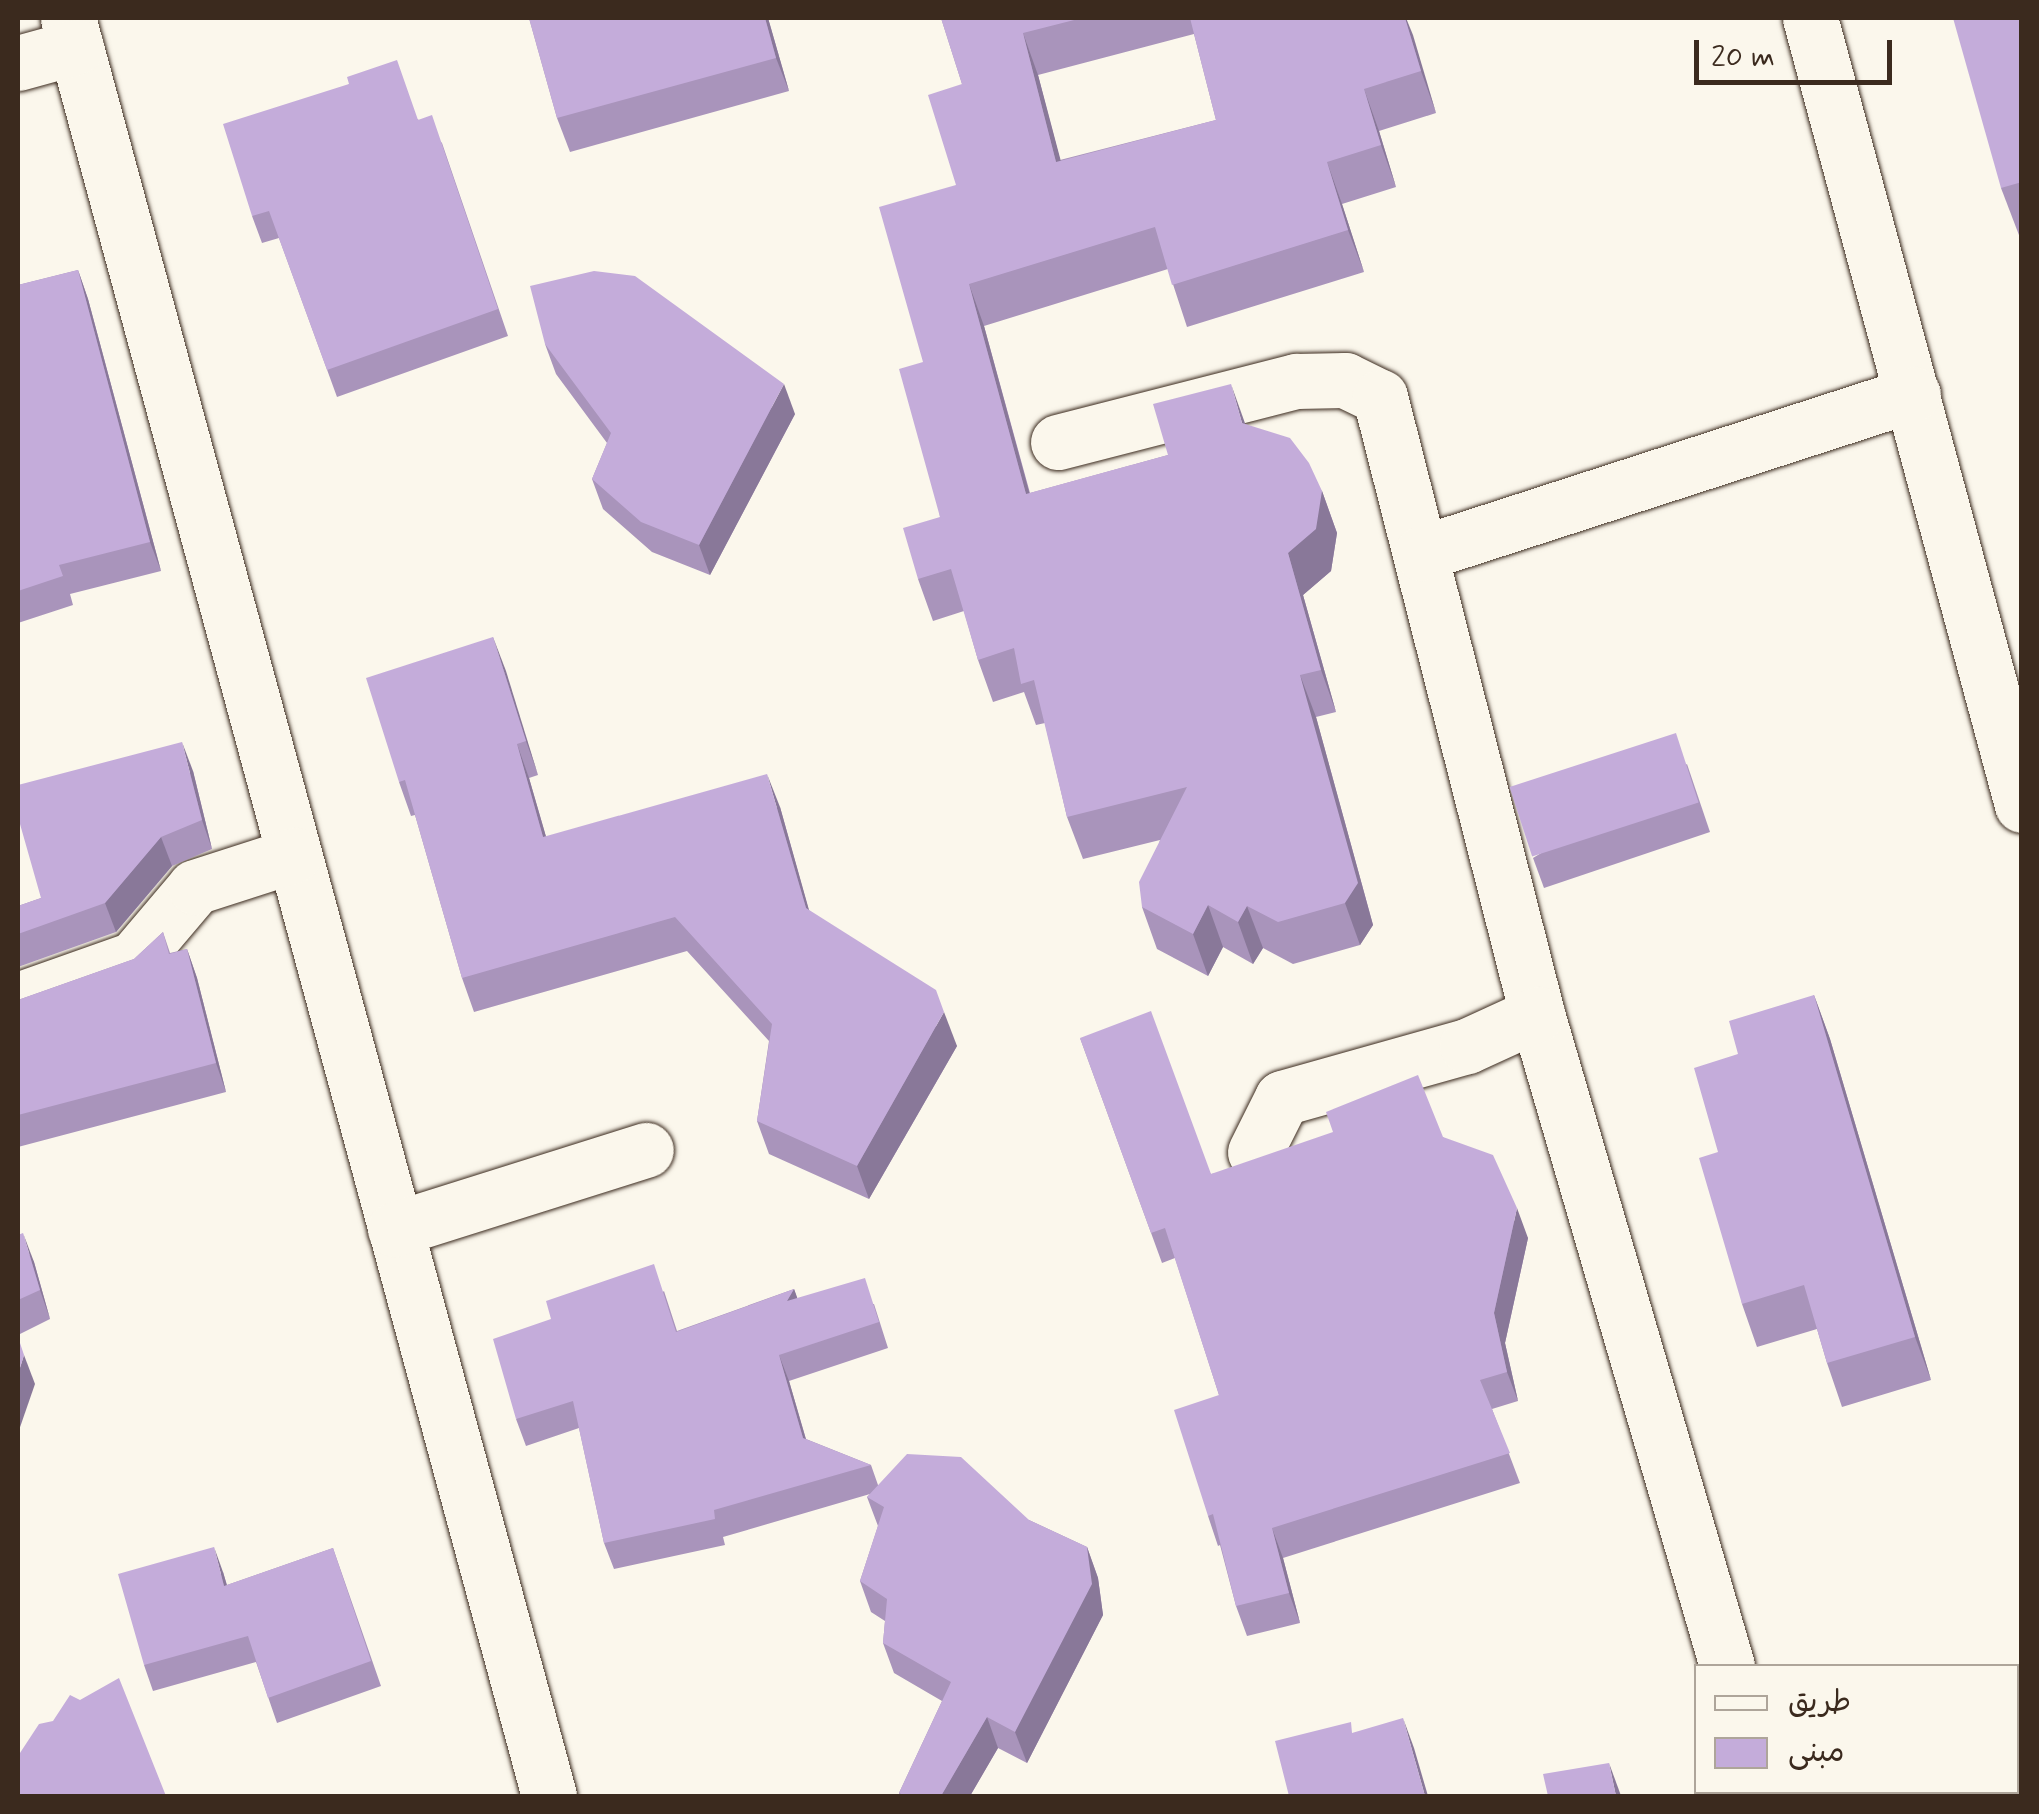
<!DOCTYPE html>
<html>
<head>
<meta charset="utf-8">
<style>
  body { margin:0 }
  #map { position:relative; width:2039px; height:1814px; overflow:hidden; background:#fbf7ec; font-family:Mynerve,"Playpen Sans Arabic",sans-serif }
  div>[style] { position:absolute }
  .roads { filter:drop-shadow(0 0 2px #3b2a1e) drop-shadow(0 0 2px #3b2a1e) }
  .minor>* { height:55px; margin:-27.5px; padding:0 27.5px; transform-origin:27.5px; border-radius:27.5px; background:#fbf7ec }
  .wall>* { inset:0; background:#a994bb }
  .shaded-wall>* { inset:0; background:#897899 }
  .building>* { inset:0; background:#c4acda; transform-origin:0 0 }
  span { translate:-50% -50%; white-space:nowrap; text-align:center; line-height:1.15; -webkit-text-stroke:10px #fbf7ec; paint-order:stroke }
  .frame { position:absolute; inset:0; border:20px solid #3b2a1e; pointer-events:none }
  .legend { position:absolute; left:1694px; top:1664px; width:325px; height:130px; box-sizing:border-box; background:#fbf7ec; border:2px solid #aea59a; margin:0; padding:12px 18px; list-style:none; font-size:30px; color:#3b2a1e }
  .legend li { display:flex; align-items:center; gap:20px; height:50px }
  .legend b { width:50px; border:2px solid #aea59a }
  .scale { position:absolute; left:1694px; top:40px; width:198px; height:45px; box-sizing:border-box; border:5px solid #3b2a1e; border-top:0; padding-left:12px; font-size:30px; line-height:35px; white-space:nowrap; color:#3b2a1e; -webkit-text-stroke:8px #fbf7ec; paint-order:stroke }
</style>
</head>
<body>
<div id="map">
  <div class="roads">
    <div class="minor">
      <i style="left:68px;top:18px;width:1842px;rotate:74.86deg"></i>
      <i style="left:1810px;top:18px;width:815px;rotate:74.92deg"></i>
      <i style="left:18px;top:63px;width:60px;rotate:-15.4deg"></i>
      <i style="left:1058px;top:442px;width:246px;rotate:-14.4deg"></i>
      <i style="left:1296px;top:381px;width:49px;rotate:-1.2deg"></i>
      <i style="left:1345px;top:380px;width:39px;rotate:26deg"></i>
      <i style="left:1380px;top:397px;width:637px;rotate:75.72deg"></i>
      <i style="left:1537px;top:1014px;width:679px;rotate:73.75deg"></i>
      <i style="left:1422px;top:553px;width:516px;rotate:-17.94deg"></i>
      <i style="left:18px;top:1000px;width:123px;rotate:-19.5deg"></i>
      <i style="left:134px;top:959px;width:94px;rotate:-49.7deg"></i>
      <i style="left:195px;top:887px;width:104px;rotate:-17.9deg"></i>
      <i style="left:1255px;top:1152px;width:60px;rotate:-63.4deg"></i>
      <i style="left:1282px;top:1098px;width:192px;rotate:-15.7deg"></i>
      <i style="left:1467px;top:1046px;width:77px;rotate:-24.6deg"></i>
      <i style="left:395px;top:1229px;width:263px;rotate:-17.5deg"></i>
      <i style="left:1926px;top:1792px;width:9px;rotate:27deg"></i>
    </div>
  </div>
  <div class="wall">
    <i style="clip-path:polygon(529px 18px,768px 18px,789px 91px,570px 152px,557px 118px)"></i>
    <i style="clip-path:polygon(evenodd,941px 18px,1406px 18px,1436px 113px,1379px 131px,1396px 187px,1342px 204px,1364px 272px,1187px 327px,1168px 269px,984px 326px,1030px 493px,1168px 455px,1246px 424px,1322px 491px,1337px 533px,1331px 571px,1303px 595px,1336px 712px,1316px 717px,1373px 925px,1360px 945px,1293px 964px,1263px 948px,1253px 964px,1223px 947px,1208px 976px,1157px 949px,1142px 907px,1160px 840px,1083px 859px,1067px 817px,1045px 723px,1036px 725px,1024px 692px,993px 702px,978px 660px,964px 611px,933px 621px,918px 579px,940px 517px,923px 362px,956px 185px,962px 84px,941px 18px,1194px 34px,1216px 120px,1060px 160px,1038px 75px,1194px 34px)"></i>
    <i style="clip-path:polygon(2022px 18px,2022px 243px,2001px 188px)"></i>
    <i style="clip-path:polygon(349px 84px,419px 120px,442px 143px,508px 336px,337px 397px,279px 238px,262px 243px,252px 216px)"></i>
    <i style="clip-path:polygon(78px 270px,88px 299px,161px 571px,70px 594px,73px 605px,18px 623px,18px 285px)"></i>
    <i style="clip-path:polygon(545px 344px,795px 414px,710px 575px,652px 552px,603px 509px,592px 479px,607px 443px,556px 374px)"></i>
    <i style="clip-path:polygon(493px 637px,538px 775px,529px 778px,546px 837px,780px 807px,809px 911px,957px 1046px,869px 1199px,769px 1154px,757px 1121px,769px 1041px,687px 951px,474px 1012px,462px 978px,415px 815px,411px 816px,399px 782px)"></i>
    <i style="clip-path:polygon(1687px 764px,1710px 832px,1544px 888px,1533px 858px)"></i>
    <i style="clip-path:polygon(193px 771px,212px 849px,172px 866px,116px 932px,18px 967px,18px 906px,41px 898px)"></i>
    <i style="clip-path:polygon(163px 932px,170px 953px,187px 949px,197px 978px,226px 1092px,18px 1147px,18px 1000px,134px 959px)"></i>
    <i style="clip-path:polygon(1814px 995px,1830px 1039px,1931px 1380px,1842px 1407px,1827px 1363px,1817px 1329px,1757px 1347px,1742px 1304px,1718px 1152px,1738px 1054px)"></i>
    <i style="clip-path:polygon(1080px 1038px,1211px 1174px,1443px 1137px,1528px 1238px,1505px 1343px,1518px 1401px,1492px 1409px,1520px 1483px,1283px 1558px,1300px 1623px,1247px 1636px,1236px 1606px,1220px 1545px,1218px 1546px,1208px 1516px,1219px 1395px,1175px 1258px,1162px 1263px)"></i>
    <i style="clip-path:polygon(18px 1235px,34px 1262px,50px 1319px,18px 1335px)"></i>
    <i style="clip-path:polygon(794px 1289px,797px 1298px,874px 1304px,888px 1348px,789px 1381px,806px 1439px,871px 1465px,878px 1485px,1029px 1520px,1087px 1547px,1098px 1578px,1103px 1615px,1027px 1763px,998px 1748px,970px 1796px,900px 1796px,899px 1793px,942px 1701px,894px 1673px,883px 1643px,885px 1621px,871px 1612px,860px 1581px,878px 1526px,867px 1497px,870px 1494px,723px 1537px,725px 1545px,614px 1569px,604px 1543px,579px 1428px,526px 1446px,516px 1419px,664px 1291px,677px 1331px)"></i>
    <i style="clip-path:polygon(333px 1548px,381px 1686px,277px 1723px,256px 1662px,153px 1691px,144px 1665px,223px 1572px,227px 1585px)"></i>
  </div>
  <div class="shaded-wall">
    <i style="clip-path:polygon(765px 18px,768px 18px,789px 91px,776px 58px)"></i>
    <i style="clip-path:polygon(1405px 18px,1406px 18px,1413px 35px,1436px 113px,1421px 71px)"></i>
    <i style="clip-path:polygon(1023px 33px,1038px 75px,1072px 203px,1056px 162px)"></i>
    <i style="clip-path:polygon(1364px 89px,1379px 131px,1396px 187px,1381px 145px)"></i>
    <i style="clip-path:polygon(1327px 162px,1342px 204px,1364px 272px,1348px 230px)"></i>
    <i style="clip-path:polygon(78px 270px,88px 299px,161px 571px,150px 542px)"></i>
    <i style="clip-path:polygon(969px 284px,984px 326px,1041px 536px,1026px 494px)"></i>
    <i style="clip-path:polygon(784px 384px,795px 414px,710px 575px,699px 545px)"></i>
    <i style="clip-path:polygon(1231px 384px,1246px 426px,1242px 423px)"></i>
    <i style="clip-path:polygon(1322px 491px,1337px 533px,1331px 571px,1303px 595px,1336px 712px,1321px 670px,1288px 553px)"></i>
    <i style="clip-path:polygon(493px 637px,506px 671px,538px 775px,526px 741px)"></i>
    <i style="clip-path:polygon(1300px 675px,1316px 717px,1373px 925px,1360px 945px,1345px 903px)"></i>
    <i style="clip-path:polygon(182px 742px,193px 771px,212px 849px,202px 820px)"></i>
    <i style="clip-path:polygon(517px 744px,529px 778px,556px 871px,543px 837px)"></i>
    <i style="clip-path:polygon(767px 774px,780px 807px,818px 942px,806px 908px)"></i>
    <i style="clip-path:polygon(161px 837px,172px 866px,116px 932px,105px 903px)"></i>
    <i style="clip-path:polygon(1208px 905px,1223px 947px,1208px 976px,1193px 934px)"></i>
    <i style="clip-path:polygon(1247px 906px,1263px 948px,1253px 964px,1238px 922px)"></i>
    <i style="clip-path:polygon(187px 949px,197px 978px,226px 1092px,216px 1063px)"></i>
    <i style="clip-path:polygon(1814px 995px,1830px 1039px,1931px 1380px,1915px 1337px)"></i>
    <i style="clip-path:polygon(944px 1012px,957px 1046px,869px 1199px,857px 1166px)"></i>
    <i style="clip-path:polygon(1517px 1208px,1528px 1238px,1505px 1343px,1518px 1401px,1507px 1372px,1494px 1313px)"></i>
    <i style="clip-path:polygon(23px 1233px,34px 1262px,50px 1319px,40px 1290px)"></i>
    <i style="clip-path:polygon(794px 1289px,804px 1316px,787px 1301px)"></i>
    <i style="clip-path:polygon(24px 1355px,35px 1384px,18px 1433px,18px 1374px)"></i>
    <i style="clip-path:polygon(779px 1355px,789px 1381px,813px 1464px,803px 1438px)"></i>
    <i style="clip-path:polygon(1272px 1528px,1283px 1558px,1300px 1623px,1289px 1593px)"></i>
    <i style="clip-path:polygon(214px 1547px,223px 1572px,234px 1611px,224px 1586px)"></i>
    <i style="clip-path:polygon(1087px 1547px,1098px 1578px,1103px 1615px,1027px 1763px,1015px 1732px)"></i>
    <i style="clip-path:polygon(987px 1717px,998px 1748px,970px 1796px,941px 1796px)"></i>
    <i style="clip-path:polygon(1403px 1718px,1414px 1748px,1428px 1796px,1425px 1796px)"></i>
    <i style="clip-path:polygon(1609px 1763px,1620px 1793px,1621px 1796px,1616px 1796px)"></i>
  </div>
  <div class="building">
    <i style="clip-path:polygon(529px 18px,765px 18px,776px 58px,557px 118px)"></i>
    <i style="clip-path:polygon(941px 18px,1082px 18px,1023px 33px,1056px 162px,1216px 120px,1190px 18px,1405px 18px,1421px 71px,1364px 89px,1381px 145px,1327px 162px,1348px 230px,1172px 285px,1155px 227px,969px 284px,1026px 494px,1168px 455px,1153px 404px,1231px 384px,1242px 423px,1290px 438px,1309px 463px,1322px 491px,1316px 529px,1288px 553px,1321px 670px,1300px 675px,1358px 883px,1345px 903px,1278px 922px,1247px 906px,1238px 922px,1208px 905px,1193px 934px,1142px 907px,1139px 882px,1187px 787px,1067px 817px,1034px 680px,1021px 684px,1014px 648px,978px 660px,951px 569px,918px 579px,903px 528px,940px 517px,899px 369px,923px 362px,879px 207px,956px 185px,928px 95px,962px 84px)"></i>
    <i style="clip-path:polygon(1953px 18px,2022px 18px,2022px 182px,2001px 188px)"></i>
    <i style="clip-path:polygon(397px 60px,418px 120px,432px 115px,498px 309px,327px 370px,269px 211px,252px 216px,223px 124px,349px 84px,347px 77px)"></i>
    <i style="clip-path:polygon(78px 270px,150px 542px,59px 565px,63px 576px,18px 591px,18px 285px)"></i>
    <i style="clip-path:polygon(594px 271px,635px 276px,784px 384px,699px 545px,641px 522px,592px 479px,611px 433px,545px 344px,530px 286px)"></i>
    <i style="clip-path:polygon(493px 637px,526px 741px,517px 744px,543px 837px,767px 774px,806px 908px,936px 990px,944px 1012px,857px 1166px,757px 1121px,772px 1024px,675px 917px,462px 978px,405px 780px,399px 782px,366px 678px)"></i>
    <i style="left:1676px;top:733px;width:73px;height:175px;rotate:72deg"></i>
    <i style="clip-path:polygon(182px 742px,202px 820px,161px 837px,105px 903px,18px 934px,18px 906px,41px 898px,18px 817px,18px 785px)"></i>
    <i style="clip-path:polygon(163px 932px,169px 954px,187px 949px,216px 1063px,18px 1115px,18px 1000px,134px 959px)"></i>
    <i style="clip-path:polygon(1814px 995px,1915px 1337px,1827px 1363px,1804px 1285px,1742px 1304px,1699px 1158px,1718px 1152px,1694px 1068px,1738px 1054px,1729px 1021px)"></i>
    <i style="clip-path:polygon(1151px 1011px,1211px 1174px,1333px 1132px,1326px 1112px,1418px 1075px,1443px 1137px,1493px 1155px,1517px 1208px,1494px 1313px,1507px 1372px,1480px 1380px,1510px 1453px,1272px 1528px,1289px 1593px,1236px 1606px,1213px 1514px,1208px 1516px,1174px 1410px,1219px 1395px,1165px 1228px,1151px 1233px,1080px 1038px)"></i>
    <i style="clip-path:polygon(23px 1233px,40px 1290px,18px 1300px,18px 1235px)"></i>
    <i style="clip-path:polygon(654px 1264px,676px 1332px,794px 1289px,787px 1301px,865px 1278px,879px 1322px,779px 1355px,803px 1438px,871px 1465px,714px 1510px,715px 1519px,604px 1543px,573px 1401px,516px 1419px,493px 1339px,551px 1319px,546px 1301px)"></i>
    <i style="clip-path:polygon(18px 1337px,24px 1355px,18px 1374px)"></i>
    <i style="clip-path:polygon(907px 1454px,961px 1457px,1029px 1520px,1087px 1547px,1092px 1584px,1015px 1732px,987px 1717px,941px 1796px,906px 1796px,899px 1793px,951px 1682px,883px 1643px,887px 1599px,860px 1581px,884px 1507px,867px 1497px)"></i>
    <i style="clip-path:polygon(214px 1547px,224px 1586px,333px 1548px,371px 1661px,268px 1698px,248px 1636px,144px 1665px,118px 1574px)"></i>
    <i style="clip-path:polygon(119px 1678px,166px 1796px,18px 1796px,18px 1756px,39px 1724px,53px 1721px,70px 1695px,80px 1700px)"></i>
    <i style="clip-path:polygon(1403px 1718px,1425px 1796px,1289px 1796px,1275px 1741px,1351px 1722px,1352px 1733px)"></i>
    <i style="clip-path:polygon(1609px 1763px,1616px 1796px,1548px 1796px,1543px 1774px)"></i>
  </div>
  <div class="frame"></div>
  <ul class="legend">
  <li><b style="height:12px;background:#fbf7ec"></b>طريق</li>
  <li><b style="height:28px;background:#c4acda"></b>مبنى</li>
  </ul>
  <div class="scale">20 m</div>
</div>
</body>
</html>
